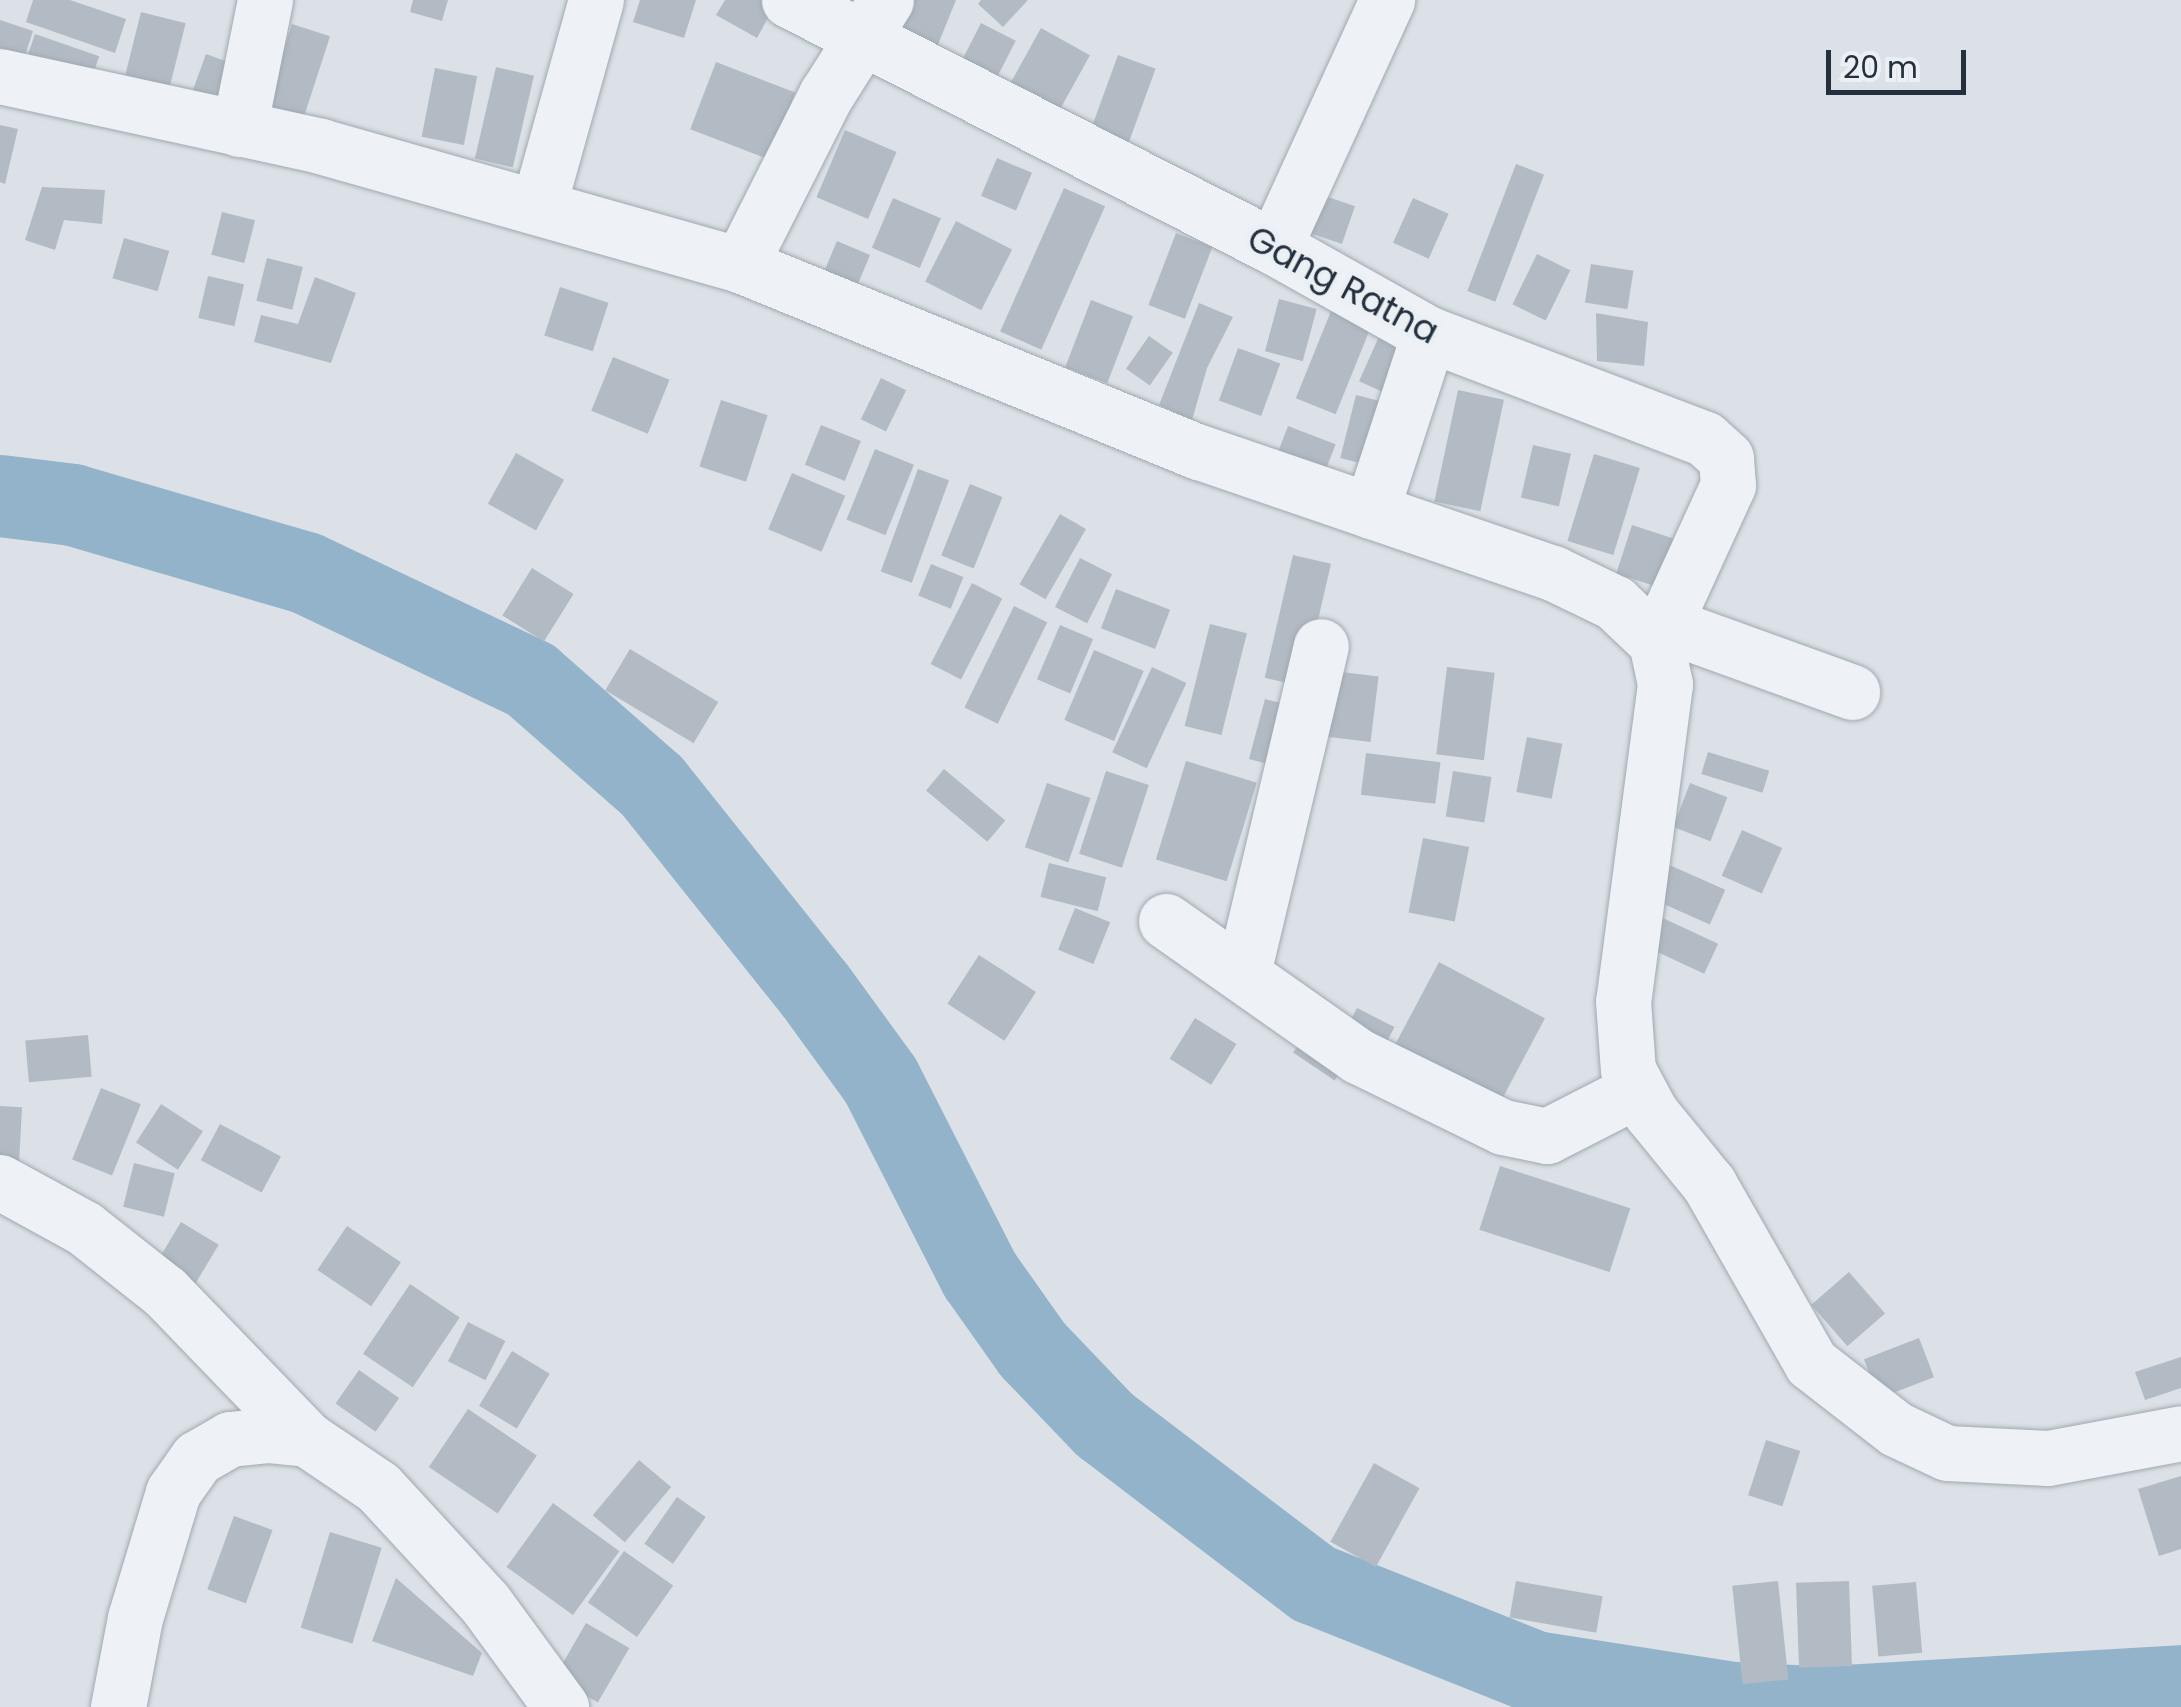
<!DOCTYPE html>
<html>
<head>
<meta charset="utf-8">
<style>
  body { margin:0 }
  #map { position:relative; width:2181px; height:1707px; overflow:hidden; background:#dbe1e7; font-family:Poppins,sans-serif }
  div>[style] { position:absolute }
  .river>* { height:82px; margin:-41px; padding:0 41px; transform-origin:41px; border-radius:41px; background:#93b3ca }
  .building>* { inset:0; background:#b2bbc4; transform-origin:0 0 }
  .roads { filter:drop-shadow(0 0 2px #a0a8b1) drop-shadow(0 0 2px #a0a8b1) }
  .minor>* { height:55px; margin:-27.5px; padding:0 27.5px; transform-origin:27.5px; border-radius:27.5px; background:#eef1f5 }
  span { translate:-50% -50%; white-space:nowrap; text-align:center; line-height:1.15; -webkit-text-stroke:9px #ebf0f5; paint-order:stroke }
  .street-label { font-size:35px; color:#24303e }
  .scale { position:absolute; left:1826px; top:50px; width:140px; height:45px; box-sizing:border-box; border:5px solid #24303e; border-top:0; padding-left:12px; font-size:30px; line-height:35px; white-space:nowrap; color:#24303e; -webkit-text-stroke:8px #ebf0f5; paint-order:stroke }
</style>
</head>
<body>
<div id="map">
  <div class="river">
    <i style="left:0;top:496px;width:74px;rotate:7deg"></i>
    <i style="left:73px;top:505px;width:243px;rotate:16.3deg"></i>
    <i style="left:306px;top:573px;width:249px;rotate:25.4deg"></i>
    <i style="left:531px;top:680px;width:161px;rotate:41.2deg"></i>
    <i style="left:652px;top:786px;width:261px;rotate:51.4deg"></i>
    <i style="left:815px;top:990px;width:112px;rotate:54deg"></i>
    <i style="left:881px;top:1081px;width:218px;rotate:63deg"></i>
    <i style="left:980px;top:1275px;width:92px;rotate:54.8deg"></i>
    <i style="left:1033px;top:1350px;width:104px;rotate:46.2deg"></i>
    <i style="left:1105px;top:1425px;width:263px;rotate:37.3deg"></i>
    <i style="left:1314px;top:1584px;width:238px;rotate:21.7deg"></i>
    <i style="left:1535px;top:1672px;width:199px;rotate:8.9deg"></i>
    <i style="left:1732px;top:1703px;width:83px;rotate:2.8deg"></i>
    <i style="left:1829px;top:1707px;width:353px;rotate:-3.4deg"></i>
  </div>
  <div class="building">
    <i style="clip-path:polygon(33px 0,70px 0,126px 19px,115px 53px,26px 22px)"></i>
    <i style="clip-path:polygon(413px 0,448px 0,442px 21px,410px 12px)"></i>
    <i style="clip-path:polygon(640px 0,696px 0,684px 38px,633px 22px)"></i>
    <i style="clip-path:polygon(725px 0,766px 0,775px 5px,757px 38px,716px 15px)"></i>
    <i style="clip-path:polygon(899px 0,956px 0,937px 47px,888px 27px)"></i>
    <i style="clip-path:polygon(981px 0,1028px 0,1003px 27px,978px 4px)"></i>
    <i style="left:141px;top:12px;width:46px;height:65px;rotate:14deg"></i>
    <i style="clip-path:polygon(0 20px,33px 31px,21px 68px,0 61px)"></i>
    <i style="left:981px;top:23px;width:39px;height:49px;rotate:27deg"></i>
    <i style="left:292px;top:24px;width:40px;height:85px;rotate:18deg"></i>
    <i style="left:1041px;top:28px;width:56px;height:64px;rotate:29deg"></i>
    <i style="left:35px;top:34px;width:68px;height:35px;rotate:19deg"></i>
    <i style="left:206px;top:54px;width:30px;height:45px;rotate:20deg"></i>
    <i style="left:1118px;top:55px;width:40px;height:87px;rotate:20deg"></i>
    <i style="left:716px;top:62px;width:85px;height:72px;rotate:21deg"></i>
    <i style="left:496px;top:67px;width:39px;height:94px;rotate:13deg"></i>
    <i style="left:435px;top:68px;width:43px;height:70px;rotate:11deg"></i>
    <i style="clip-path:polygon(0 125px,18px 129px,5px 184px,0 182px)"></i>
    <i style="left:845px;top:130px;width:56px;height:73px;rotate:23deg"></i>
    <i style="left:997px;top:158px;width:38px;height:41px;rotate:23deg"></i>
    <i style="left:1516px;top:164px;width:30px;height:136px;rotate:21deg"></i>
    <i style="clip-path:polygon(42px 187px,105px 190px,102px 224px,64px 220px,55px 250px,25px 240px)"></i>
    <i style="left:1064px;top:188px;width:45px;height:157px;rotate:24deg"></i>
    <i style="left:1302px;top:188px;width:56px;height:40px;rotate:19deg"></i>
    <i style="left:893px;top:198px;width:52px;height:54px;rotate:23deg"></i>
    <i style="left:1413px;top:198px;width:39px;height:49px;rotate:24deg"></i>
    <i style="left:222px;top:212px;width:34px;height:44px;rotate:14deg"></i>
    <i style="left:956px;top:221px;width:63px;height:68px;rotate:27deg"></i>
    <i style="left:1176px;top:233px;width:39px;height:77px;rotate:21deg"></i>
    <i style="left:124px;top:238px;width:47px;height:42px;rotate:16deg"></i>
    <i style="left:837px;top:241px;width:36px;height:45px;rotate:23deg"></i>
    <i style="left:1537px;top:254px;width:37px;height:56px;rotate:26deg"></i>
    <i style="left:267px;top:258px;width:37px;height:44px;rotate:14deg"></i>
    <i style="left:1591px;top:264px;width:43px;height:39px;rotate:9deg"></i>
    <i style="left:208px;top:276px;width:37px;height:43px;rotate:13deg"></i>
    <i style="clip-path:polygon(315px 277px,356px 293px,331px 363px,254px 342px,261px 315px,298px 324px)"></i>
    <i style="left:560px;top:287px;width:51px;height:51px;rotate:18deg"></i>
    <i style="left:1279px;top:299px;width:39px;height:54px;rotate:15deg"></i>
    <i style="left:1091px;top:300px;width:45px;height:72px;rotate:21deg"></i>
    <i style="clip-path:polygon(1199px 303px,1233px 317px,1207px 368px,1192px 420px,1159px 405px)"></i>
    <i style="left:1331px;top:311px;width:43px;height:94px;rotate:22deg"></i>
    <i style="clip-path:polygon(1596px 313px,1648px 322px,1644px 366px,1597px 361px)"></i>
    <i style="left:1381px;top:332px;width:27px;height:54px;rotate:24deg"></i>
    <i style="left:1149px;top:336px;width:29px;height:40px;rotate:35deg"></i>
    <i style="left:1238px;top:348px;width:45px;height:56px;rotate:20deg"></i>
    <i style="left:613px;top:357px;width:61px;height:58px;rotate:22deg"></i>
    <i style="left:881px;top:378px;width:28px;height:46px;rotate:26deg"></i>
    <i style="left:1458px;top:390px;width:47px;height:114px;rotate:12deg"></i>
    <i style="left:1356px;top:395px;width:42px;height:65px;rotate:14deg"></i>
    <i style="left:721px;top:400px;width:49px;height:70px;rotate:18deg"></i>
    <i style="left:821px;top:425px;width:43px;height:43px;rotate:22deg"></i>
    <i style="left:1288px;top:426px;width:51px;height:32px;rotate:21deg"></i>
    <i style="left:1533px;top:445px;width:39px;height:54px;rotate:13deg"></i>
    <i style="left:875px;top:449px;width:42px;height:76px;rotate:22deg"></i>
    <i style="left:516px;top:453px;width:55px;height:58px;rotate:29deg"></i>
    <i style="left:1594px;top:454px;width:48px;height:91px;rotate:17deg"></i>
    <i style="left:918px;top:469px;width:33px;height:109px;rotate:20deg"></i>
    <i style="left:792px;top:473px;width:58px;height:61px;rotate:23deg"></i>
    <i style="left:970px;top:484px;width:35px;height:77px;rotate:22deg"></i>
    <i style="left:1060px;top:514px;width:30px;height:81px;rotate:30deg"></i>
    <i style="left:1632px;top:525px;width:46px;height:51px;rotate:18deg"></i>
    <i style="left:1293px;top:555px;width:39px;height:126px;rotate:13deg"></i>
    <i style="left:1080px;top:558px;width:36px;height:55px;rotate:27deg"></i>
    <i style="left:931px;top:564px;width:35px;height:34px;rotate:22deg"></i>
    <i style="left:532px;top:568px;width:49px;height:56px;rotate:32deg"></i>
    <i style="left:972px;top:583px;width:34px;height:91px;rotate:27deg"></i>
    <i style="left:1116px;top:589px;width:58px;height:42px;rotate:21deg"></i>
    <i style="left:1014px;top:606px;width:37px;height:113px;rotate:26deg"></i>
    <i style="left:1210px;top:624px;width:38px;height:105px;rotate:14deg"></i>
    <i style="left:1060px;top:625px;width:36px;height:59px;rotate:23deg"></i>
    <i style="left:630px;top:649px;width:103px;height:48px;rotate:31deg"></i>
    <i style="left:1094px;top:650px;width:54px;height:76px;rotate:23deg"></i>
    <i style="left:1152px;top:667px;width:38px;height:94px;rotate:25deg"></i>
    <i style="left:1447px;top:667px;width:48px;height:88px;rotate:7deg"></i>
    <i style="left:1325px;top:670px;width:54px;height:66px;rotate:7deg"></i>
    <i style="left:1265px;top:699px;width:41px;height:62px;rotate:15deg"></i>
    <i style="left:1527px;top:737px;width:36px;height:56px;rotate:11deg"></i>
    <i style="left:1708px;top:752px;width:64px;height:23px;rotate:17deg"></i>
    <i style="left:1366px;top:753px;width:75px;height:42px;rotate:7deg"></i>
    <i style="left:1186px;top:761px;width:74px;height:103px;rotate:17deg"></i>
    <i style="left:944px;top:769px;width:80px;height:28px;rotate:40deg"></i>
    <i style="left:1106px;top:771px;width:45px;height:87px;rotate:18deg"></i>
    <i style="left:1453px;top:771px;width:39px;height:46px;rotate:9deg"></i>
    <i style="left:1047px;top:783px;width:46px;height:68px;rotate:19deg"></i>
    <i style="left:1690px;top:783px;width:40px;height:47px;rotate:21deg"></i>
    <i style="left:1742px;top:830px;width:44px;height:50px;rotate:24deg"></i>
    <i style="left:1423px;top:838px;width:47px;height:76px;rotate:11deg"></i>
    <i style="left:1049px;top:863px;width:59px;height:35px;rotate:14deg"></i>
    <i style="left:1665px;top:863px;width:66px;height:38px;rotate:24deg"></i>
    <i style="left:1075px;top:908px;width:38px;height:45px;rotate:22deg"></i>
    <i style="left:1652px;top:913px;width:73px;height:33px;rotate:25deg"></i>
    <i style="left:979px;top:955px;width:68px;height:58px;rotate:33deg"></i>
    <i style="left:1439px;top:962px;width:120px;height:107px;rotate:28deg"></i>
    <i style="left:1357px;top:1008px;width:42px;height:34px;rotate:27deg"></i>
    <i style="left:1195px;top:1018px;width:49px;height:48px;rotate:32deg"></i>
    <i style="left:1311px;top:1026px;width:50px;height:32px;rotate:34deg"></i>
    <i style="left:88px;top:1035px;width:42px;height:63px;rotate:85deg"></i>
    <i style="left:101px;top:1088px;width:43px;height:77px;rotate:22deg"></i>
    <i style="left:161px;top:1104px;width:50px;height:46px;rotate:33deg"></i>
    <i style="left:0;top:1106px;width:22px;height:57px;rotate:3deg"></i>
    <i style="left:220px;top:1124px;width:69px;height:41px;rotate:28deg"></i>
    <i style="left:134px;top:1163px;width:42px;height:45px;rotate:14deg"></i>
    <i style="left:1500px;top:1166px;width:137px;height:67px;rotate:18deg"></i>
    <i style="left:181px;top:1222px;width:44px;height:63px;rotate:31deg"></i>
    <i style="left:347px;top:1226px;width:65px;height:53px;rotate:34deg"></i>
    <i style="left:1849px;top:1272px;width:55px;height:50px;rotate:49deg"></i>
    <i style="left:410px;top:1284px;width:60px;height:84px;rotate:34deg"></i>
    <i style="left:468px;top:1322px;width:42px;height:44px;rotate:27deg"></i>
    <i style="left:1919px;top:1338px;width:42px;height:59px;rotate:69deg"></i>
    <i style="left:512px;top:1351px;width:44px;height:64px;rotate:31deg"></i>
    <i style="clip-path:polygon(2181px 1357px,2181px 1388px,2145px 1400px,2135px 1372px)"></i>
    <i style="left:359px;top:1370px;width:49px;height:41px;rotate:35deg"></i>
    <i style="left:468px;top:1409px;width:83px;height:70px;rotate:34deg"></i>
    <i style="left:1766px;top:1440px;width:36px;height:58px;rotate:18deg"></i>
    <i style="left:639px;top:1460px;width:42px;height:72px;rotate:40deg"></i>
    <i style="left:1374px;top:1463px;width:52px;height:90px;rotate:29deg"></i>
    <i style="clip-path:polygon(2181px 1476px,2181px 1549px,2159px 1556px,2138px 1489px)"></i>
    <i style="left:677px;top:1497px;width:35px;height:57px;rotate:35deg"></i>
    <i style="left:553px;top:1503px;width:82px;height:79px;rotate:36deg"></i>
    <i style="left:234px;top:1516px;width:41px;height:78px;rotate:20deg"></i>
    <i style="left:330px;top:1532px;width:54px;height:100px;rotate:17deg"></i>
    <i style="left:624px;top:1551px;width:60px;height:63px;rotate:35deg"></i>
    <i style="clip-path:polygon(396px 1578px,482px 1653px,473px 1676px,372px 1641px)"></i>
    <i style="left:1516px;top:1581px;width:88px;height:37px;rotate:10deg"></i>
    <i style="left:1778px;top:1581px;width:99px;height:46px;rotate:84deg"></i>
    <i style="left:1849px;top:1581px;width:85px;height:53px;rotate:88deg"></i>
    <i style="left:1916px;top:1582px;width:71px;height:44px;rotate:85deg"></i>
    <i style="left:586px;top:1623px;width:50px;height:63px;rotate:30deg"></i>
  </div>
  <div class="roads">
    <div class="minor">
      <i style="left:789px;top:0;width:544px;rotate:26.99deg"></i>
      <i style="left:1274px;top:247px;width:178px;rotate:29.3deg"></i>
      <i style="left:1429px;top:334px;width:295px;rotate:20.8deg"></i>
      <i style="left:1705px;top:439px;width:28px;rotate:42deg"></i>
      <i style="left:1726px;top:458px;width:27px;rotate:86deg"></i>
      <i style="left:1728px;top:485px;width:173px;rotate:114.6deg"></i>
      <i style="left:0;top:76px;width:328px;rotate:12.3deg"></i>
      <i style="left:320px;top:146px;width:437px;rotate:15.8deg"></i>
      <i style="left:740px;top:265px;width:496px;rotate:22.2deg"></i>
      <i style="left:1199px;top:452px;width:374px;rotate:18.9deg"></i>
      <i style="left:1553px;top:573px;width:69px;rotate:25.8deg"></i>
      <i style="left:1615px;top:603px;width:57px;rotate:43.6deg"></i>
      <i style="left:1656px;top:642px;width:43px;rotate:77.9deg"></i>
      <i style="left:1665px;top:684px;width:320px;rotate:97.5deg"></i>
      <i style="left:1623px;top:1001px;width:69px;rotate:85.9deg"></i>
      <i style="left:1628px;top:1070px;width:49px;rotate:61.9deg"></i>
      <i style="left:1651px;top:1113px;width:92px;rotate:50.8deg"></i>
      <i style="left:1709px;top:1184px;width:206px;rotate:60.3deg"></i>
      <i style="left:1811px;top:1363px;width:108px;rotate:37.8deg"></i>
      <i style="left:1896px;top:1429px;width:56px;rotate:25.2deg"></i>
      <i style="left:1947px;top:1453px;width:101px;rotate:2.8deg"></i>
      <i style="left:2048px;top:1458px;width:135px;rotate:-10.6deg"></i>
      <i style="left:239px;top:129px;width:132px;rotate:-78.6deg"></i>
      <i style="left:539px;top:204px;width:212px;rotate:-74.4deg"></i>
      <i style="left:1274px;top:247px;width:272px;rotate:-65.4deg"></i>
      <i style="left:740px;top:265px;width:191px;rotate:-63.2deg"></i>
      <i style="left:826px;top:95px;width:112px;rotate:-57.7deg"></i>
      <i style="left:1371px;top:511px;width:186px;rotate:-71.9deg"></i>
      <i style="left:1667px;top:625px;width:197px;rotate:19.9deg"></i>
      <i style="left:1166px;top:921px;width:235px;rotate:35.1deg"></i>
      <i style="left:1358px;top:1056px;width:161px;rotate:26.1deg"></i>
      <i style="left:1503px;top:1127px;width:45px;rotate:11.6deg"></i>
      <i style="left:1547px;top:1136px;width:101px;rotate:-27.1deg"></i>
      <i style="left:1243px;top:973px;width:336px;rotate:-76.6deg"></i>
      <i style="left:0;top:1182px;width:96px;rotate:28.7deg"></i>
      <i style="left:84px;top:1228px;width:103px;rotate:38.3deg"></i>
      <i style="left:165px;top:1292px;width:204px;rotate:46deg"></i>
      <i style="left:118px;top:1707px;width:91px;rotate:-79.2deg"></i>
      <i style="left:135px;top:1618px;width:132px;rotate:-73.2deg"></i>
      <i style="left:173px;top:1492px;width:42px;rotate:-54.8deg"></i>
      <i style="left:197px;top:1458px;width:38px;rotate:-30deg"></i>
      <i style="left:230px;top:1439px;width:37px;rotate:-6deg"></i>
      <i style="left:267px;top:1435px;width:40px;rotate:5.7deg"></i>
      <i style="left:307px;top:1439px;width:86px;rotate:34.1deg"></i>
      <i style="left:378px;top:1487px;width:158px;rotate:47.3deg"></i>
      <i style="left:485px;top:1603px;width:129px;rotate:53.8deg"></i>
    </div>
  </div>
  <div class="street-label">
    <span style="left:1343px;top:285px;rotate:28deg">Gang Ratna</span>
  </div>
  <div class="scale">20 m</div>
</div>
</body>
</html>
